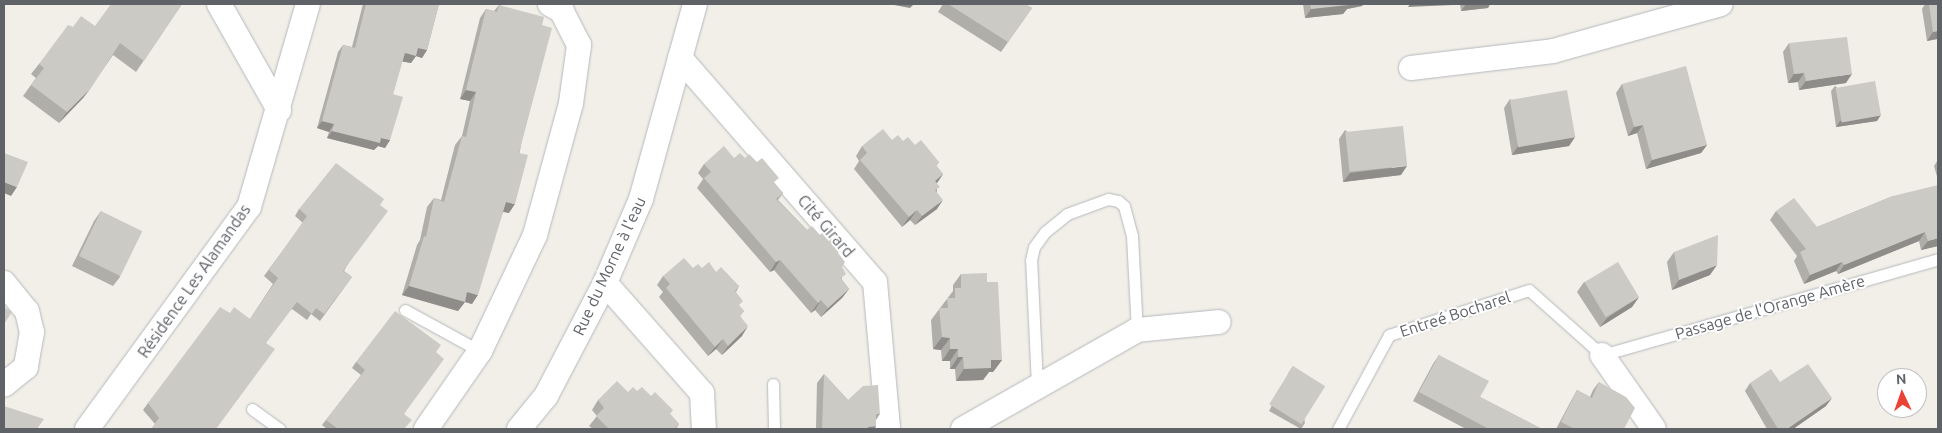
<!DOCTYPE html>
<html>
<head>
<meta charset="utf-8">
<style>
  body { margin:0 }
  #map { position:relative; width:1942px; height:433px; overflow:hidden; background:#f1efe8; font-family:Ubuntu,sans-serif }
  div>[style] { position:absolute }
  .roads { filter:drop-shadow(0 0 1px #b5b8bc) drop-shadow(0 0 1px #b5b8bc) }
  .lane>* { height:11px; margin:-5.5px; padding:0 5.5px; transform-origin:5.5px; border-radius:5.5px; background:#fff }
  .street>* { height:24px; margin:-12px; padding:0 12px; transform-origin:12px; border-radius:12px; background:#fff }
  .wall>* { inset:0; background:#afaea9 }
  .shaded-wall>* { inset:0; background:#8f8d8a }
  .building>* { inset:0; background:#cccac5; transform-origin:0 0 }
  span { translate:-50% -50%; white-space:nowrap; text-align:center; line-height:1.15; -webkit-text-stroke:4px #fff; paint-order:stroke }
  .street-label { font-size:16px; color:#5f6368 }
  .frame { position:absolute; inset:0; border:5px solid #5f6368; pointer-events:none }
  .north { position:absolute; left:1877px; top:368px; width:50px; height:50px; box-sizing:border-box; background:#fff; border:1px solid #bfc1c3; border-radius:50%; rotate:357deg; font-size:14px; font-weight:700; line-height:20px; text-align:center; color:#5f6368 }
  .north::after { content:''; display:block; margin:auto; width:18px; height:22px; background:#ea4335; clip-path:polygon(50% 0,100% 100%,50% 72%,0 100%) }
</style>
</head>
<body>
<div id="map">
  <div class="roads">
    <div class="lane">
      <i style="left:405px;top:310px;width:85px;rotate:28.7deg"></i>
      <i style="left:773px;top:384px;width:45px;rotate:88.7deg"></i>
      <i style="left:1037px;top:385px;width:125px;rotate:-92.7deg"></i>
      <i style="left:1031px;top:260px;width:13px;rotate:-77deg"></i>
      <i style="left:1034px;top:247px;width:19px;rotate:-54deg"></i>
      <i style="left:1045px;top:232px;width:28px;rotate:-39deg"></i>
      <i style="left:1067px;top:214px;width:44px;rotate:-20.1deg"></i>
      <i style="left:1108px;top:199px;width:10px;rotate:11deg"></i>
      <i style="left:1118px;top:201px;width:8px;rotate:40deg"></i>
      <i style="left:1124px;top:206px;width:31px;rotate:75deg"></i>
      <i style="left:1132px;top:236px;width:94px;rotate:87deg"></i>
      <i style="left:252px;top:409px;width:34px;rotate:36deg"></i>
      <i style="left:1338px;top:429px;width:107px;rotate:-61.5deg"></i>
      <i style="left:1389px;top:335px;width:147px;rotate:-17.8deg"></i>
      <i style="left:1529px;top:290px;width:98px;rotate:41.7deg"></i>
      <i style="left:1602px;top:355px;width:349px;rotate:-15.9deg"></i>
    </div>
    <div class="street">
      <i style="left:219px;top:4px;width:122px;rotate:60.5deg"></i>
      <i style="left:680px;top:58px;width:297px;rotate:49deg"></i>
      <i style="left:875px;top:282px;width:148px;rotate:84.9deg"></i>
      <i style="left:1411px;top:68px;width:143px;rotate:-6.8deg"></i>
      <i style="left:1553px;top:51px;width:174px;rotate:-15.6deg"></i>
      <i style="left:4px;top:283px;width:36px;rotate:51deg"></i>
      <i style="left:27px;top:311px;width:22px;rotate:77deg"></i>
      <i style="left:32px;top:332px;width:36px;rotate:100deg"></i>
      <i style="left:26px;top:367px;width:28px;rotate:141deg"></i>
      <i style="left:605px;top:283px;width:147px;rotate:48.6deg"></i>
      <i style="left:702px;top:393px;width:36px;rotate:87deg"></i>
      <i style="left:1602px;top:355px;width:90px;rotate:54.9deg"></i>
      <i style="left:87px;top:429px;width:275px;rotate:-53.9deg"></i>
      <i style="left:249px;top:207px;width:211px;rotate:-73.8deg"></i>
      <i style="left:426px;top:429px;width:95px;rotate:-55.3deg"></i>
      <i style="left:480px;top:351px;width:128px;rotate:-64.6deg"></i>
      <i style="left:535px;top:235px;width:137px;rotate:-74.7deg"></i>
      <i style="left:571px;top:103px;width:59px;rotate:-82.1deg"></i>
      <i style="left:579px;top:45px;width:38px;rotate:-117deg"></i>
      <i style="left:562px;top:11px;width:14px;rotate:-150deg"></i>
      <i style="left:519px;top:429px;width:43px;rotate:-50.7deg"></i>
      <i style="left:546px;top:396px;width:127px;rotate:-62.4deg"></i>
      <i style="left:605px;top:283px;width:91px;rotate:-66.8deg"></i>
      <i style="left:641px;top:199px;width:202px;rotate:-74.5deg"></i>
      <i style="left:963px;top:429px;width:200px;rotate:-29.6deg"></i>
      <i style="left:1137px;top:330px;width:82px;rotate:-5.6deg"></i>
    </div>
  </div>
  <div class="wall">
    <i style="clip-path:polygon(182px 4px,136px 72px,113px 55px,83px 98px,59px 123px,23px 96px,36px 78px,31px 74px,39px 64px,73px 27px,95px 26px)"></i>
    <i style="clip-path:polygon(363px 4px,439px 4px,427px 50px,422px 58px,416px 56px,411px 63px,402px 61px,393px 94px,390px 140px,385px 148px,378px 146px,374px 150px,327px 138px,329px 132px,317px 128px,338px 52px,343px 45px,352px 47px)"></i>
    <i style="clip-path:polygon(943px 4px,1025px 4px,1032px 8px,1001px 52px,938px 12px)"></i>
    <i style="clip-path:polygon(1303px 4px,1364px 4px,1362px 6px,1347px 9px,1343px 14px,1305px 18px)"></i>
    <i style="clip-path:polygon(1460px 4px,1494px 4px,1490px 4px,1488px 8px,1461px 11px)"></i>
    <i style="clip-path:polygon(1925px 4px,1938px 4px,1938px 46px,1937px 39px,1927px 41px,1922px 9px)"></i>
    <i style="clip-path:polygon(499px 5px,542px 25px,509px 213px,503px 212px,472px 304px,465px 302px,458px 311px,402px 295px,417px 245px,420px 240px,427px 207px,434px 198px,441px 200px,455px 145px,462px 136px,470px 101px,460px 99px,480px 18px,486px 9px,494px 11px)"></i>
    <i style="clip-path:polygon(1789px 43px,1846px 83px,1799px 90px,1798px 82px,1788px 83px,1783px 52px)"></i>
    <i style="clip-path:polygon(1622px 84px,1707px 145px,1701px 153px,1646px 169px,1637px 133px,1628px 136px,1616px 93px)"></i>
    <i style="clip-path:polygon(1835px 86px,1877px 121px,1836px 127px,1831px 91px)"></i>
    <i style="clip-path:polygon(1510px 99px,1575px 137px,1569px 146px,1512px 155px,1504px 108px)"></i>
    <i style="clip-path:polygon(1345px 130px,1401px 175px,1343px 182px,1339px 139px)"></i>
    <i style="clip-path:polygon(892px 140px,903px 141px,915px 145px,939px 162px,936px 166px,943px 174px,937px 183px,937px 209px,915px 225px,910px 220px,902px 227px,854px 169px,859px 161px,856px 156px,862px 146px)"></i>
    <i style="clip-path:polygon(734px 158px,745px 158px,775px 184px,783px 193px,778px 200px,807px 230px,820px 235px,838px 253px,842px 267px,842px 280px,849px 289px,842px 298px,821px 317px,815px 310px,811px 313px,774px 270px,770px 272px,697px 188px,703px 179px,698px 173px,704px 164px)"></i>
    <i style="clip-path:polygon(1938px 160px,1938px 180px,1934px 166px)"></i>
    <i style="clip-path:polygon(1893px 196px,1938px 246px,1921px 250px,1919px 241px,1838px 274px,1836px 271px,1804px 284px,1794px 261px,1797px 256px,1770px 220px,1776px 211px,1817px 227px)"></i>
    <i style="clip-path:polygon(380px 205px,344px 271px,352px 277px,320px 321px,311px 314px,307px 320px,292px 309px,155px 424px,143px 410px,148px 403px,230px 313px,250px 319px,273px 284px,264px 276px,303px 223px,295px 216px,299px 209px)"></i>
    <i style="clip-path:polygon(101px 211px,120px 277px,113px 286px,72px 266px,94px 221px)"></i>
    <i style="clip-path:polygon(1674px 252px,1710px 275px,1672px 290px,1667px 262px)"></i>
    <i style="clip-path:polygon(693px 268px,702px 268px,716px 272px,739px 286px,736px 292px,739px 306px,744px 311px,740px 316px,742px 336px,722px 355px,716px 349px,708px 356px,659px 297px,663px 292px,657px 285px,663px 276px)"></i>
    <i style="clip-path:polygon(961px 274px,987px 282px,1002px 360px,993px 372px,989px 372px,983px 380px,956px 381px,955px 369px,950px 369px,950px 361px,942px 361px,941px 350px,933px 349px,931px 320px,953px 291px,953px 285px)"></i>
    <i style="clip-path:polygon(1584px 282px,1639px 297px,1632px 307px,1600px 327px,1577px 292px)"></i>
    <i style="clip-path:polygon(436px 352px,404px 414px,405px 429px,327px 429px,322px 425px,361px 375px,352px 368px,356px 362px)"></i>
    <i style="clip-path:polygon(1439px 355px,1480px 397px,1542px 429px,1466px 429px,1413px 401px,1433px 364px)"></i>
    <i style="clip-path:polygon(1293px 366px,1305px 423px,1301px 429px,1269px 411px,1289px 372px)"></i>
    <i style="clip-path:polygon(824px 374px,848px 400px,880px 414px,876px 420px,874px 429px,816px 429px,817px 383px)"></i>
    <i style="clip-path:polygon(1599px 382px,1624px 429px,1556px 429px,1572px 399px,1577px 390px,1590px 397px,1593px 390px)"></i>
    <i style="clip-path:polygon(1780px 382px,1826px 406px,1793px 429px,1767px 429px,1745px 391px,1750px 383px)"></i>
    <i style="clip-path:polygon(637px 391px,670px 414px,679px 424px,676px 429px,593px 429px,589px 426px,597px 416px,592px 410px,598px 400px,628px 392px)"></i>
  </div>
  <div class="shaded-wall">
    <i style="clip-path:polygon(889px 4px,914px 4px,910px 8px)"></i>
    <i style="clip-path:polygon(1347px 4px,1364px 4px,1362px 6px,1347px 9px,1343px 14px,1305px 18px,1311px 9px)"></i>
    <i style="clip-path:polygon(1410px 4px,1453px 4px,1452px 5px,1408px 7px)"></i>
    <i style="clip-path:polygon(1466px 4px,1494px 4px,1490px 4px,1488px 8px,1461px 11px)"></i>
    <i style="clip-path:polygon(1938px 31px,1938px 38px,1937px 39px,1927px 41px,1933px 32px)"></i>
    <i style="clip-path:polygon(418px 48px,427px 50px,422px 58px,416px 56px,411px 63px,399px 61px,405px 53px)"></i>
    <i style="clip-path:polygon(1804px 73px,1798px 82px,1788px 83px,1794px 74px)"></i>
    <i style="clip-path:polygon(1852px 74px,1846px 83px,1799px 90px,1806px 81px)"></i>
    <i style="clip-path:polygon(91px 88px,83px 98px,59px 123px,67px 112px)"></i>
    <i style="clip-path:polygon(466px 90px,476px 92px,470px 101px,460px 99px)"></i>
    <i style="clip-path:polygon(1881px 115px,1877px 121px,1836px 127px,1840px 121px)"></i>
    <i style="clip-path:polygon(322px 121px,334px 124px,329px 132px,317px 128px)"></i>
    <i style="clip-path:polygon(1643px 125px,1637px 133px,1628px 136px,1634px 127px)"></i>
    <i style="clip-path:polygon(332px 131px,381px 138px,390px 140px,385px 148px,378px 146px,374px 150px,327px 138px)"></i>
    <i style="clip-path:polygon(1575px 137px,1569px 146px,1512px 155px,1518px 146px)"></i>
    <i style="clip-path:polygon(1707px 145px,1701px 153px,1646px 169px,1652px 160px)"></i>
    <i style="clip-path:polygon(1407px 166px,1401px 175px,1343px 182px,1350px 173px)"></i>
    <i style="clip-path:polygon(943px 174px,937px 183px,935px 181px)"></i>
    <i style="clip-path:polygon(4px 182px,17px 187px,11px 196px,4px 193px)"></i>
    <i style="clip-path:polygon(943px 200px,937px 209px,915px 225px,922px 216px)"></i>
    <i style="clip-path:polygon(506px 202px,515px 204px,509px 213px,500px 211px)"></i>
    <i style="clip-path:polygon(917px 210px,910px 220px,902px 227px,909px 217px)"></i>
    <i style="clip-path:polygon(1925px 232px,1919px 241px,1838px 274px,1844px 265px)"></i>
    <i style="clip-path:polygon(1938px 238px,1938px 246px,1921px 250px,1928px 241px)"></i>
    <i style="clip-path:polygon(780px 260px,774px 270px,770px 272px,776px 262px)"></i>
    <i style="clip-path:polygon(1842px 262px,1836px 271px,1804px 284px,1810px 275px)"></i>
    <i style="clip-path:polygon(1717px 265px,1710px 275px,1672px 290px,1679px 280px)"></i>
    <i style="clip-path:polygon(409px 286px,467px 292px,478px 295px,472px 304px,465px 302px,458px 311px,402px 295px)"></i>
    <i style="clip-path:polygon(849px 289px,842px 298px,821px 317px,828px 308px)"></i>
    <i style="clip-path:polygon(1639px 297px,1632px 307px,1600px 327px,1607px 318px)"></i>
    <i style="clip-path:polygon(821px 300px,815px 310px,811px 313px,818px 303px)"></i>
    <i style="clip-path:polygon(748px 326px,742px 336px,722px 355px,728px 346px)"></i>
    <i style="clip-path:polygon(942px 337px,950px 338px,941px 350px,933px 349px)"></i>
    <i style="clip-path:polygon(723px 339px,716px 349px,708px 356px,715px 347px)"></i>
    <i style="clip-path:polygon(950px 349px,958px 349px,950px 361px,942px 361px)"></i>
    <i style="clip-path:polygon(958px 357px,963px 357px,955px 369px,950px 369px)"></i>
    <i style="clip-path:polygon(991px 360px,1002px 360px,993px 372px,989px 372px,983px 380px,956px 381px,964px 369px)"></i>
    <i style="clip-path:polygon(1832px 398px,1826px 406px,1793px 429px,1787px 429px)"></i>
    <i style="clip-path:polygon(876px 426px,874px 429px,866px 429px,868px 427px)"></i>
  </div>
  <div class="building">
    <i style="clip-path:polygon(111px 4px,182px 4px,144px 61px,120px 43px,91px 88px,67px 112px,31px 85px,44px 68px,39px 64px,68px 25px,73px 27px,81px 16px,95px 26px)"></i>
    <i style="clip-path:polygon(366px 4px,439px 4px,427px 50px,418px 48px,416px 56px,405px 53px,393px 94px,403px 97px,390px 140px,381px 138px,380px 143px,332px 131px,334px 124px,322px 121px,343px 45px,355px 48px)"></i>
    <i style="clip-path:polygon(948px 4px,1025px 4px,1032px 8px,1008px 42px)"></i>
    <i style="clip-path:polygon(1310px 4px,1349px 4px,1349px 5px,1311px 9px)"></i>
    <i style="clip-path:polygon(1929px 4px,1938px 4px,1938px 31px,1933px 32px)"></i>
    <i style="clip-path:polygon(499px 5px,544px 17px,542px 25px,552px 28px,519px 153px,528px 155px,515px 204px,506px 202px,478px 295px,467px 292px,465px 302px,409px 286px,424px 236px,426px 237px,434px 198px,444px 202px,462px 136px,466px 137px,476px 92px,466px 90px,486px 9px,497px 12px)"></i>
    <i style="clip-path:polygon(1847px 37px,1852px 74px,1806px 81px,1804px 73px,1794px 74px,1789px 43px)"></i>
    <i style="clip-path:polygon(1686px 66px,1707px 145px,1652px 160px,1643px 125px,1634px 127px,1622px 84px)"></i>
    <i style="left:1875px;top:81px;width:35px;height:40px;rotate:80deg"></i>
    <i style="left:1567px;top:90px;width:48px;height:58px;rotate:80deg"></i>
    <i style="left:1403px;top:126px;width:40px;height:58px;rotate:84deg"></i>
    <i style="clip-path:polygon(883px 129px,892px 140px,898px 135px,903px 141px,908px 137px,915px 145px,921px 140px,939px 162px,936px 165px,943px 174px,935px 181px,940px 187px,935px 190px,943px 200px,922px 216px,917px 210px,909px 217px,860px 160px,867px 153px,862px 146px)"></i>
    <i style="clip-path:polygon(724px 146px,734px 158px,740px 153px,745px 158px,749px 154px,757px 162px,762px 158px,779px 178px,774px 182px,783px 193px,776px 199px,807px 230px,812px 226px,820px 235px,825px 230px,841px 248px,838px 253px,845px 262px,842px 267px,846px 274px,841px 278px,849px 289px,828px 308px,821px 300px,818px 303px,780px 260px,776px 262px,704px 178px,711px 172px,704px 164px)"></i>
    <i style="clip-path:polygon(4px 153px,28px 162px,17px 187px,4px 182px)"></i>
    <i style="clip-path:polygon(336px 163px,384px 199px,380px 205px,388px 211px,343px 271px,352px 277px,324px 314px,316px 308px,312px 314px,297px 302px,266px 343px,275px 349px,216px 429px,151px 429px,159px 418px,148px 403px,220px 307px,230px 313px,234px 307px,250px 319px,278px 278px,269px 270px,307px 216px,299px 209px)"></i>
    <i style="clip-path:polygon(1938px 185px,1938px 238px,1928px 241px,1925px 232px,1844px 265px,1842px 262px,1810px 275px,1800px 252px,1806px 249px,1776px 211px,1794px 198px,1817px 227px,1893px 196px)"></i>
    <i style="left:101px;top:211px;width:46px;height:50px;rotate:26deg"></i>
    <i style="clip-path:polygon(1718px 235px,1717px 265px,1679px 280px,1674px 252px)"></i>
    <i style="clip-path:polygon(684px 258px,693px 268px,698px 264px,702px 268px,709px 262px,716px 272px,721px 267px,739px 286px,735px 291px,743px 301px,739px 305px,744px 311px,740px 316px,748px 326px,728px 346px,723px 339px,715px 347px,666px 288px,670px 284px,663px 276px)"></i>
    <i style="left:1618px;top:262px;width:41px;height:39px;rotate:59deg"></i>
    <i style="clip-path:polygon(987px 273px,987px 282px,998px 282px,1002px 360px,991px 360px,991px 368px,964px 369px,963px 357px,958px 357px,958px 349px,950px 349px,950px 338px,942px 337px,939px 308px,948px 308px,947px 298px,955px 298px,955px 288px,961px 288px,961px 274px)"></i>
    <i style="clip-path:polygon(4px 307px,12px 312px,4px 324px)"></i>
    <i style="clip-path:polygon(395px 311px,441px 345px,436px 352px,444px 359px,404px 414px,412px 420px,404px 429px,336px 429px,337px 428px,326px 420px,365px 370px,356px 362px)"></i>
    <i style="clip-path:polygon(1439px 355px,1489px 381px,1480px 397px,1542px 429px,1489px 429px,1419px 392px)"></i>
    <i style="clip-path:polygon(1808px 364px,1832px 398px,1787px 429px,1778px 429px,1750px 383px,1771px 369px,1780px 382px)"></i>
    <i style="left:1293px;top:366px;width:38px;height:45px;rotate:32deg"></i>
    <i style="clip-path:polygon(824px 374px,848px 400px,863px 386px,878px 385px,880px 414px,876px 414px,876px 426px,868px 427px,868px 429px,822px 429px)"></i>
    <i style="clip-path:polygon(617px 381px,628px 392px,633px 387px,637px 391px,642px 387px,651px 396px,655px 392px,673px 410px,670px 414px,679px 424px,674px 429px,609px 429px,596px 416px,604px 408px,598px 400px)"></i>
    <i style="clip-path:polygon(1599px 382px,1626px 397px,1635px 408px,1624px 429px,1575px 429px,1561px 422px,1577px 390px,1592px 398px)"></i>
    <i style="clip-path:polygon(4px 406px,44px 419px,37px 429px,4px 429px)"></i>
  </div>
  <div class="street-label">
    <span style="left:826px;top:226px;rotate:49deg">Cité Girard</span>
    <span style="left:609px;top:266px;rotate:-65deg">Rue du Morne à l'eau</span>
    <span style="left:194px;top:281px;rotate:-55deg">Résidence Les Alamandas</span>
    <span style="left:1770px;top:307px;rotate:-16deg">Passage de l'Orange Amère</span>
    <span style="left:1455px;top:314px;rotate:-18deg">Entreé Bocharel</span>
  </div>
  <div class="frame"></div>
  <div class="north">N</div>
</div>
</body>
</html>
